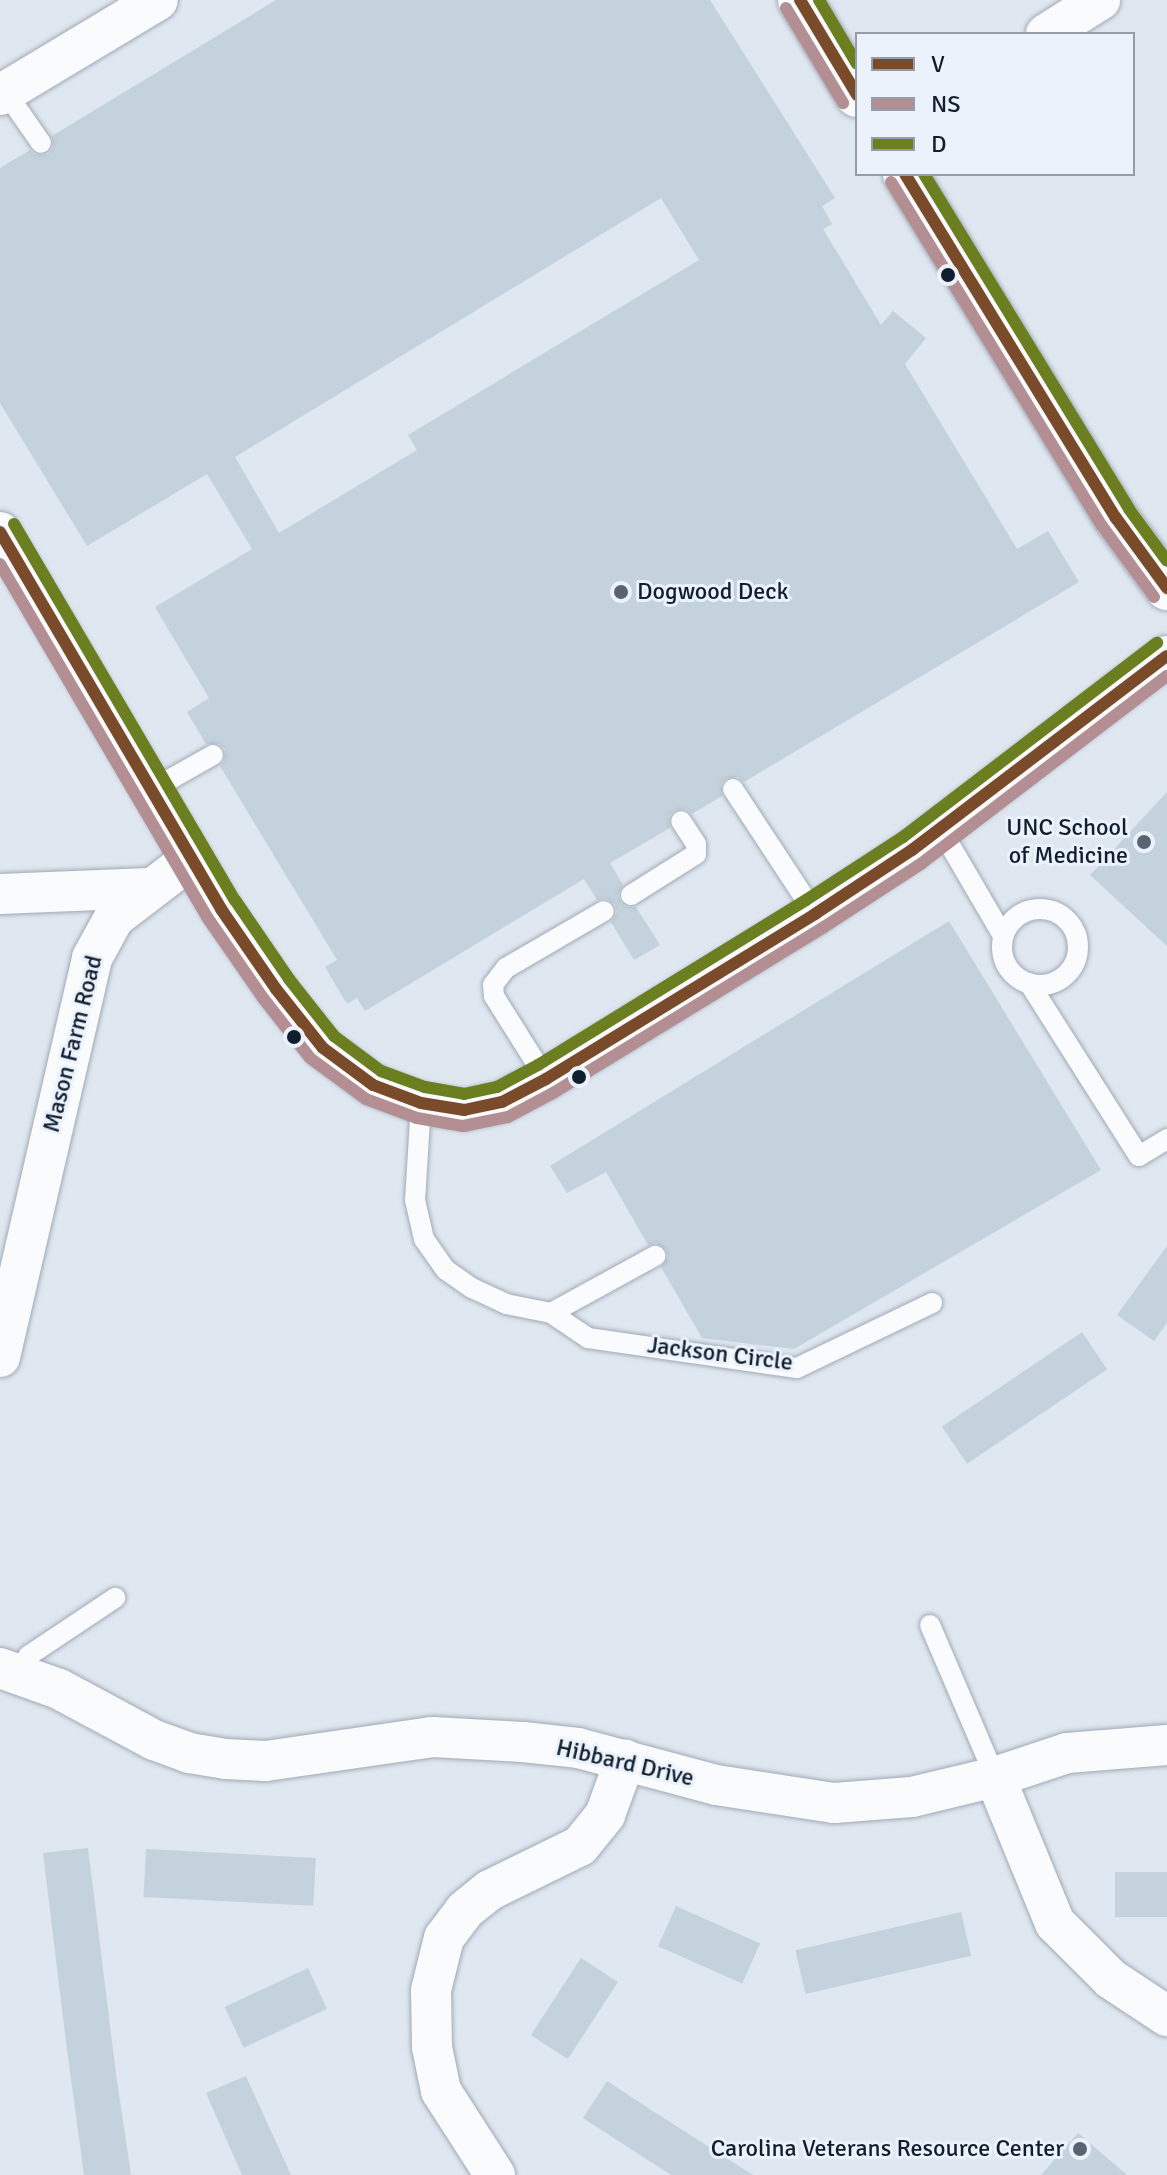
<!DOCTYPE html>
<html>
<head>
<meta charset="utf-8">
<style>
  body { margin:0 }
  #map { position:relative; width:1167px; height:2175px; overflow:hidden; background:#dfe7f0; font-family:Signika,sans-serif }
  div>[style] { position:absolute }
  .building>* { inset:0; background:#c3d2dc; transform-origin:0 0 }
  .roads { filter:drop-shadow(0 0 2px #a0aab6) drop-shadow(0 0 2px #a0aab6) }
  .service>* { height:20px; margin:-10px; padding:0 10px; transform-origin:10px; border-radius:10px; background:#fafbfd }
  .service>.ring { margin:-10px; padding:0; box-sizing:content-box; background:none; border:20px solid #fafbfd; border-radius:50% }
  .minor>* { height:40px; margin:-20px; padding:0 20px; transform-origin:20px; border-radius:20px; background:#fafbfd }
  .tertiary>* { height:44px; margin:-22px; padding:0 22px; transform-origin:22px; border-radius:22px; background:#fafbfd }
  .bus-1>* { height:12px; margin:-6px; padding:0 6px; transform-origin:6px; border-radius:6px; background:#7a4b2a }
  .bus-2>* { height:12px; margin:-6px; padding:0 6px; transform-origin:6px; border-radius:6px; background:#b38e93 }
  .bus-3>* { height:12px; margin:-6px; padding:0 6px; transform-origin:6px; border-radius:6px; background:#6b7f21 }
  .dots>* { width:22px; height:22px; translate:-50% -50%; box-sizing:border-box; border:4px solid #ebf2fb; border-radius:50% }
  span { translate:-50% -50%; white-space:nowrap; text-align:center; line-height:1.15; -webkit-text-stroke:6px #ebf2fb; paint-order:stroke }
  .poi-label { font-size:24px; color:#101e2e }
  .left { translate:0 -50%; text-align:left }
  .right { translate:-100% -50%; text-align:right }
  .street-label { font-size:24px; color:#101e2e }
  .legend { position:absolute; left:855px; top:32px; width:280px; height:144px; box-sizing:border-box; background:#ebf2fb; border:2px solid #939da9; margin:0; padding:10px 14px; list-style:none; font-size:24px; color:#101e2e }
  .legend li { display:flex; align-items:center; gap:16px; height:40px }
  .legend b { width:40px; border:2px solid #939da9 }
</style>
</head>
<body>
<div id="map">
  <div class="building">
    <i style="clip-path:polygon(evenodd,276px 0,710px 0,835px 198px,822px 206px,832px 224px,823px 229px,881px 325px,893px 311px,926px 338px,905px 364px,1017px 549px,1048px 531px,1079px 582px,744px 782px,738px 777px,727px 778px,721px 784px,722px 796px,692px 814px,686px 809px,675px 810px,669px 816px,670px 828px,610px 863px,623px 885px,618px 895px,620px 901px,626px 907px,636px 907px,660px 945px,634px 960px,611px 922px,617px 912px,615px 904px,605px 898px,597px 900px,584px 879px,365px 1011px,357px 998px,347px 1004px,325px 967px,337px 960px,220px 766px,224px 761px,225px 749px,219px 744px,206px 744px,187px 712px,209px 698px,155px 607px,252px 549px,207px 474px,87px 546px,0 403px,0 168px,30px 150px,36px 155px,48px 154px,53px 148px,52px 136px,276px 0,661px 198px,699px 260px,408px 435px,417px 450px,279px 533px,235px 457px,661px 198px)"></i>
    <i style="clip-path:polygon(1167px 792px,1167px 946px,1090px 875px)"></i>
    <i style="clip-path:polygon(949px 921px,1101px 1170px,794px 1349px,702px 1338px,661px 1267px,668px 1257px,666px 1249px,656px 1243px,648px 1245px,606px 1172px,567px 1193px,550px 1166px)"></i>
    <i style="clip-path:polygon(1167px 1246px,1167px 1323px,1154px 1341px,1117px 1315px)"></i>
    <i style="left:1082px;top:1332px;width:45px;height:169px;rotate:56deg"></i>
    <i style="clip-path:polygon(88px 1848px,116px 2074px,131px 2175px,84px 2175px,66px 2042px,43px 1853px)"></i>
    <i style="left:146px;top:1849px;width:170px;height:48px;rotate:3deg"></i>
    <i style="left:1167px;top:1872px;width:45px;height:52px;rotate:90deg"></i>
    <i style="left:676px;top:1906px;width:92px;height:44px;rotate:24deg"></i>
    <i style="left:961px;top:1912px;width:45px;height:170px;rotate:77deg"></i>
    <i style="left:581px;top:1958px;width:44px;height:92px;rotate:33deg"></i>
    <i style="left:308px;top:1968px;width:45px;height:92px;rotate:65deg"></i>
    <i style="clip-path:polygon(246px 2076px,260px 2107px,291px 2175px,242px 2175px,206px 2093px)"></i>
    <i style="clip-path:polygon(607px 2081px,648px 2108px,753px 2175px,671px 2175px,583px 2118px)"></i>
    <i style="clip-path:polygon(1078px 2133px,1127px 2175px,1041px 2175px)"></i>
  </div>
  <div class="roads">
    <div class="service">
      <i style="left:5px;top:91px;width:63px;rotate:55.3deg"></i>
      <i style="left:733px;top:789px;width:149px;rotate:56.7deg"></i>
      <i style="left:151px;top:790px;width:71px;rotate:-29.4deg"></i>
      <i style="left:940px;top:828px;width:125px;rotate:59.7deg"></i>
      <i style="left:631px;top:895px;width:77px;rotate:-32.2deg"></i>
      <i style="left:696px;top:854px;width:10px;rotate:-90deg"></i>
      <i style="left:696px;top:844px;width:27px;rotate:-123deg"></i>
      <i class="ring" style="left:1002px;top:909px;width:56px;height:56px"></i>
      <i style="left:1029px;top:983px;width:205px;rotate:57.6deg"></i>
      <i style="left:1139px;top:1156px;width:33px;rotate:-31deg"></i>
      <i style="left:546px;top:1079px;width:98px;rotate:-122.1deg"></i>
      <i style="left:494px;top:996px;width:11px;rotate:-95deg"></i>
      <i style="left:493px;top:985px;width:21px;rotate:-53deg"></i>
      <i style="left:506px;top:968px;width:113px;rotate:-30.2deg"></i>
      <i style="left:421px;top:1103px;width:97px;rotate:93.5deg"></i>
      <i style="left:415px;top:1200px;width:40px;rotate:77deg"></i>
      <i style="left:424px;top:1239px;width:38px;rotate:55deg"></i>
      <i style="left:446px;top:1270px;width:32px;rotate:35deg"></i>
      <i style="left:472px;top:1288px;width:38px;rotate:25deg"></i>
      <i style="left:506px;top:1304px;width:46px;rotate:11.3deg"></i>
      <i style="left:551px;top:1313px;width:45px;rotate:34deg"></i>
      <i style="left:588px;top:1338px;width:211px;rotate:8.2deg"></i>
      <i style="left:797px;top:1368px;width:150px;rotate:-25.7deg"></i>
      <i style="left:551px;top:1313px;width:119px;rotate:-28.7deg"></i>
      <i style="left:930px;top:1625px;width:165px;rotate:66.8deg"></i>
      <i style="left:28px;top:1656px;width:105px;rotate:-33.7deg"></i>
    </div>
    <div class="minor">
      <i style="left:1046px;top:34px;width:64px;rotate:-32.2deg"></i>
      <i style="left:0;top:95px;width:184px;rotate:-31deg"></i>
      <i style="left:0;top:532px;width:437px;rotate:59.6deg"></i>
      <i style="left:221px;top:909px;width:97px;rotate:55.5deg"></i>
      <i style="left:276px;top:989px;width:75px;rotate:51.5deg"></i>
      <i style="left:323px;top:1048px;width:62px;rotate:36.5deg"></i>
      <i style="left:373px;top:1085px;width:51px;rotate:20.6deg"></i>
      <i style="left:421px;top:1103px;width:44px;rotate:9.2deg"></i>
      <i style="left:464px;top:1110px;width:39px;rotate:-12deg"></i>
      <i style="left:502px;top:1102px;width:50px;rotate:-27.6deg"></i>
      <i style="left:546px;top:1079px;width:316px;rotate:-31.5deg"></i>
      <i style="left:815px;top:914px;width:116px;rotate:-33.4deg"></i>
      <i style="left:912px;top:850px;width:320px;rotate:-37.3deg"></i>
      <i style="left:0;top:894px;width:149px;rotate:-2.3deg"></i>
      <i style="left:0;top:1357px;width:409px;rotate:-77deg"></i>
      <i style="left:92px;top:958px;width:46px;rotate:-61.2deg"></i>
      <i style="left:114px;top:918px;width:97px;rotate:-37.5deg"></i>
      <i style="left:0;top:1668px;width:63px;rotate:19.6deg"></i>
      <i style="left:59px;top:1689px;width:108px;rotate:28.2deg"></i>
      <i style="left:154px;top:1740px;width:37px;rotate:20deg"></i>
      <i style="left:189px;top:1753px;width:36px;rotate:9deg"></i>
      <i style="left:225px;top:1759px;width:41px;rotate:2.8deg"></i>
      <i style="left:266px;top:1761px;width:169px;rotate:-8.2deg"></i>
      <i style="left:433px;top:1737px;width:90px;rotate:3.2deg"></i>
      <i style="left:523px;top:1742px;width:55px;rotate:6.2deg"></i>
      <i style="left:578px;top:1748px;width:143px;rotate:15deg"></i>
      <i style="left:716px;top:1785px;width:119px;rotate:8.7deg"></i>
      <i style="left:834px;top:1803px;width:78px;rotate:-4.4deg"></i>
      <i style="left:912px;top:1797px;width:85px;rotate:-13.5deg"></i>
      <i style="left:995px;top:1777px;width:76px;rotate:-18.4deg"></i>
      <i style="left:1067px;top:1753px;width:100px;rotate:-4.6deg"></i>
      <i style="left:995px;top:1777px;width:158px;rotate:67.7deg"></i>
      <i style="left:1055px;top:1923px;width:79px;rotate:45deg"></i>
      <i style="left:1111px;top:1979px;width:67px;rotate:33.5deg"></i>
      <i style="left:495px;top:2175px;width:100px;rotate:-122.7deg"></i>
      <i style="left:441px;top:2091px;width:45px;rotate:-101.6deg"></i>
      <i style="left:432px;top:2047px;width:57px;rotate:-91deg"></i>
      <i style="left:431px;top:1990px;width:54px;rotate:-76deg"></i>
      <i style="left:444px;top:1938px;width:35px;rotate:-53deg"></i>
      <i style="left:465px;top:1910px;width:32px;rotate:-39deg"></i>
      <i style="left:490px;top:1890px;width:100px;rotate:-26.1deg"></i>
      <i style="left:580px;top:1846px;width:40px;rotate:-51deg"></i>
      <i style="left:605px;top:1815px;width:59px;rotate:-70deg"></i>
    </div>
    <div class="tertiary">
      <i style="left:800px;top:0;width:111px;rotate:59deg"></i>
      <i style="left:905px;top:174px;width:404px;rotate:58.5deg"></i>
      <i style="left:1116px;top:518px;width:87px;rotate:53.9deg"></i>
    </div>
  </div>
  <div class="bus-1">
    <i style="left:800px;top:0;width:111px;rotate:59deg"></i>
    <i style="left:905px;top:174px;width:404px;rotate:58.5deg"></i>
    <i style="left:1116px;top:518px;width:87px;rotate:53.9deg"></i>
    <i style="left:0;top:532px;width:437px;rotate:59.6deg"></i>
    <i style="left:221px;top:909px;width:97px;rotate:55.5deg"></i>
    <i style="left:276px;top:989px;width:75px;rotate:51.5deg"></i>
    <i style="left:323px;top:1048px;width:62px;rotate:36.5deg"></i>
    <i style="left:373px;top:1085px;width:51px;rotate:20.6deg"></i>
    <i style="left:421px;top:1103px;width:44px;rotate:9.2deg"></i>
    <i style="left:464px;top:1110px;width:39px;rotate:-12deg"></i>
    <i style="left:502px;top:1102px;width:50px;rotate:-27.6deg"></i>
    <i style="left:546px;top:1079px;width:316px;rotate:-31.5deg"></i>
    <i style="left:815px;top:914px;width:116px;rotate:-33.4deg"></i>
    <i style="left:912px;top:850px;width:320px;rotate:-37.3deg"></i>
  </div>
  <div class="bus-2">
    <i style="left:786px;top:8px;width:111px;rotate:59deg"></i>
    <i style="left:891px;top:182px;width:404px;rotate:58.5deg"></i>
    <i style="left:1102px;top:526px;width:88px;rotate:53.8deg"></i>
    <i style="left:0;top:564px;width:409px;rotate:59.6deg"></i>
    <i style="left:207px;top:917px;width:98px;rotate:55.3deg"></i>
    <i style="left:263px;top:998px;width:76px;rotate:51.9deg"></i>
    <i style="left:310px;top:1058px;width:69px;rotate:36.2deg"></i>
    <i style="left:366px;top:1099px;width:54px;rotate:20.4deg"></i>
    <i style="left:417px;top:1118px;width:47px;rotate:9.9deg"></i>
    <i style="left:463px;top:1126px;width:46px;rotate:-11.3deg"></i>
    <i style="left:508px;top:1117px;width:51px;rotate:-28.1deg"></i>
    <i style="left:553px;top:1093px;width:318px;rotate:-31.5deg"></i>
    <i style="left:824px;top:927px;width:117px;rotate:-33.1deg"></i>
    <i style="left:922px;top:863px;width:308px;rotate:-37.4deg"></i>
  </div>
  <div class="bus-3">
    <i style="left:819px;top:0;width:74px;rotate:59.3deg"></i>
    <i style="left:924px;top:174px;width:393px;rotate:58.5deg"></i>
    <i style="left:1129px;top:509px;width:64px;rotate:53.8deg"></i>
    <i style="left:14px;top:524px;width:436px;rotate:59.6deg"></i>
    <i style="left:235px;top:900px;width:96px;rotate:55.6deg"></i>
    <i style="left:289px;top:979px;width:73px;rotate:51.7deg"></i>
    <i style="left:334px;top:1036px;width:59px;rotate:36.7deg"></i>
    <i style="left:381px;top:1071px;width:47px;rotate:20deg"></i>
    <i style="left:425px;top:1087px;width:40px;rotate:10deg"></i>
    <i style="left:464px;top:1094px;width:34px;rotate:-12deg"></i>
    <i style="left:497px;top:1087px;width:47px;rotate:-28.2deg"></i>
    <i style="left:538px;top:1065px;width:315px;rotate:-31.6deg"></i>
    <i style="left:806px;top:900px;width:116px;rotate:-33deg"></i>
    <i style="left:903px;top:837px;width:320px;rotate:-37.4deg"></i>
  </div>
  <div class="dots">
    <i style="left:948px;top:275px;background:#101e2e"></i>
    <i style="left:621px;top:592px;background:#586472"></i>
    <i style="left:1144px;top:842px;background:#586472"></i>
    <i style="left:294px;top:1037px;background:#101e2e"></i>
    <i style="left:579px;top:1077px;background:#101e2e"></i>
    <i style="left:1080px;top:2149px;background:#586472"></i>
  </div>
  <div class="poi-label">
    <span class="left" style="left:637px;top:592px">Dogwood Deck</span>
    <span class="right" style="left:1128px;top:842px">UNC School<br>of Medicine</span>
    <span class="right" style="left:1064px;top:2149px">Carolina Veterans Resource Center</span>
  </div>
  <div class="street-label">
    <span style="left:73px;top:1044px;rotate:-76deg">Mason Farm Road</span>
    <span style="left:720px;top:1354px;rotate:7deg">Jackson Circle</span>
    <span style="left:625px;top:1763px;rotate:13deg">Hibbard Drive</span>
  </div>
  <ul class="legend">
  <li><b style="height:10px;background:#7a4b2a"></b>V</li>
  <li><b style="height:10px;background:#b38e93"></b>NS</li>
  <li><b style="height:10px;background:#6b7f21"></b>D</li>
  </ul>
</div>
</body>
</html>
